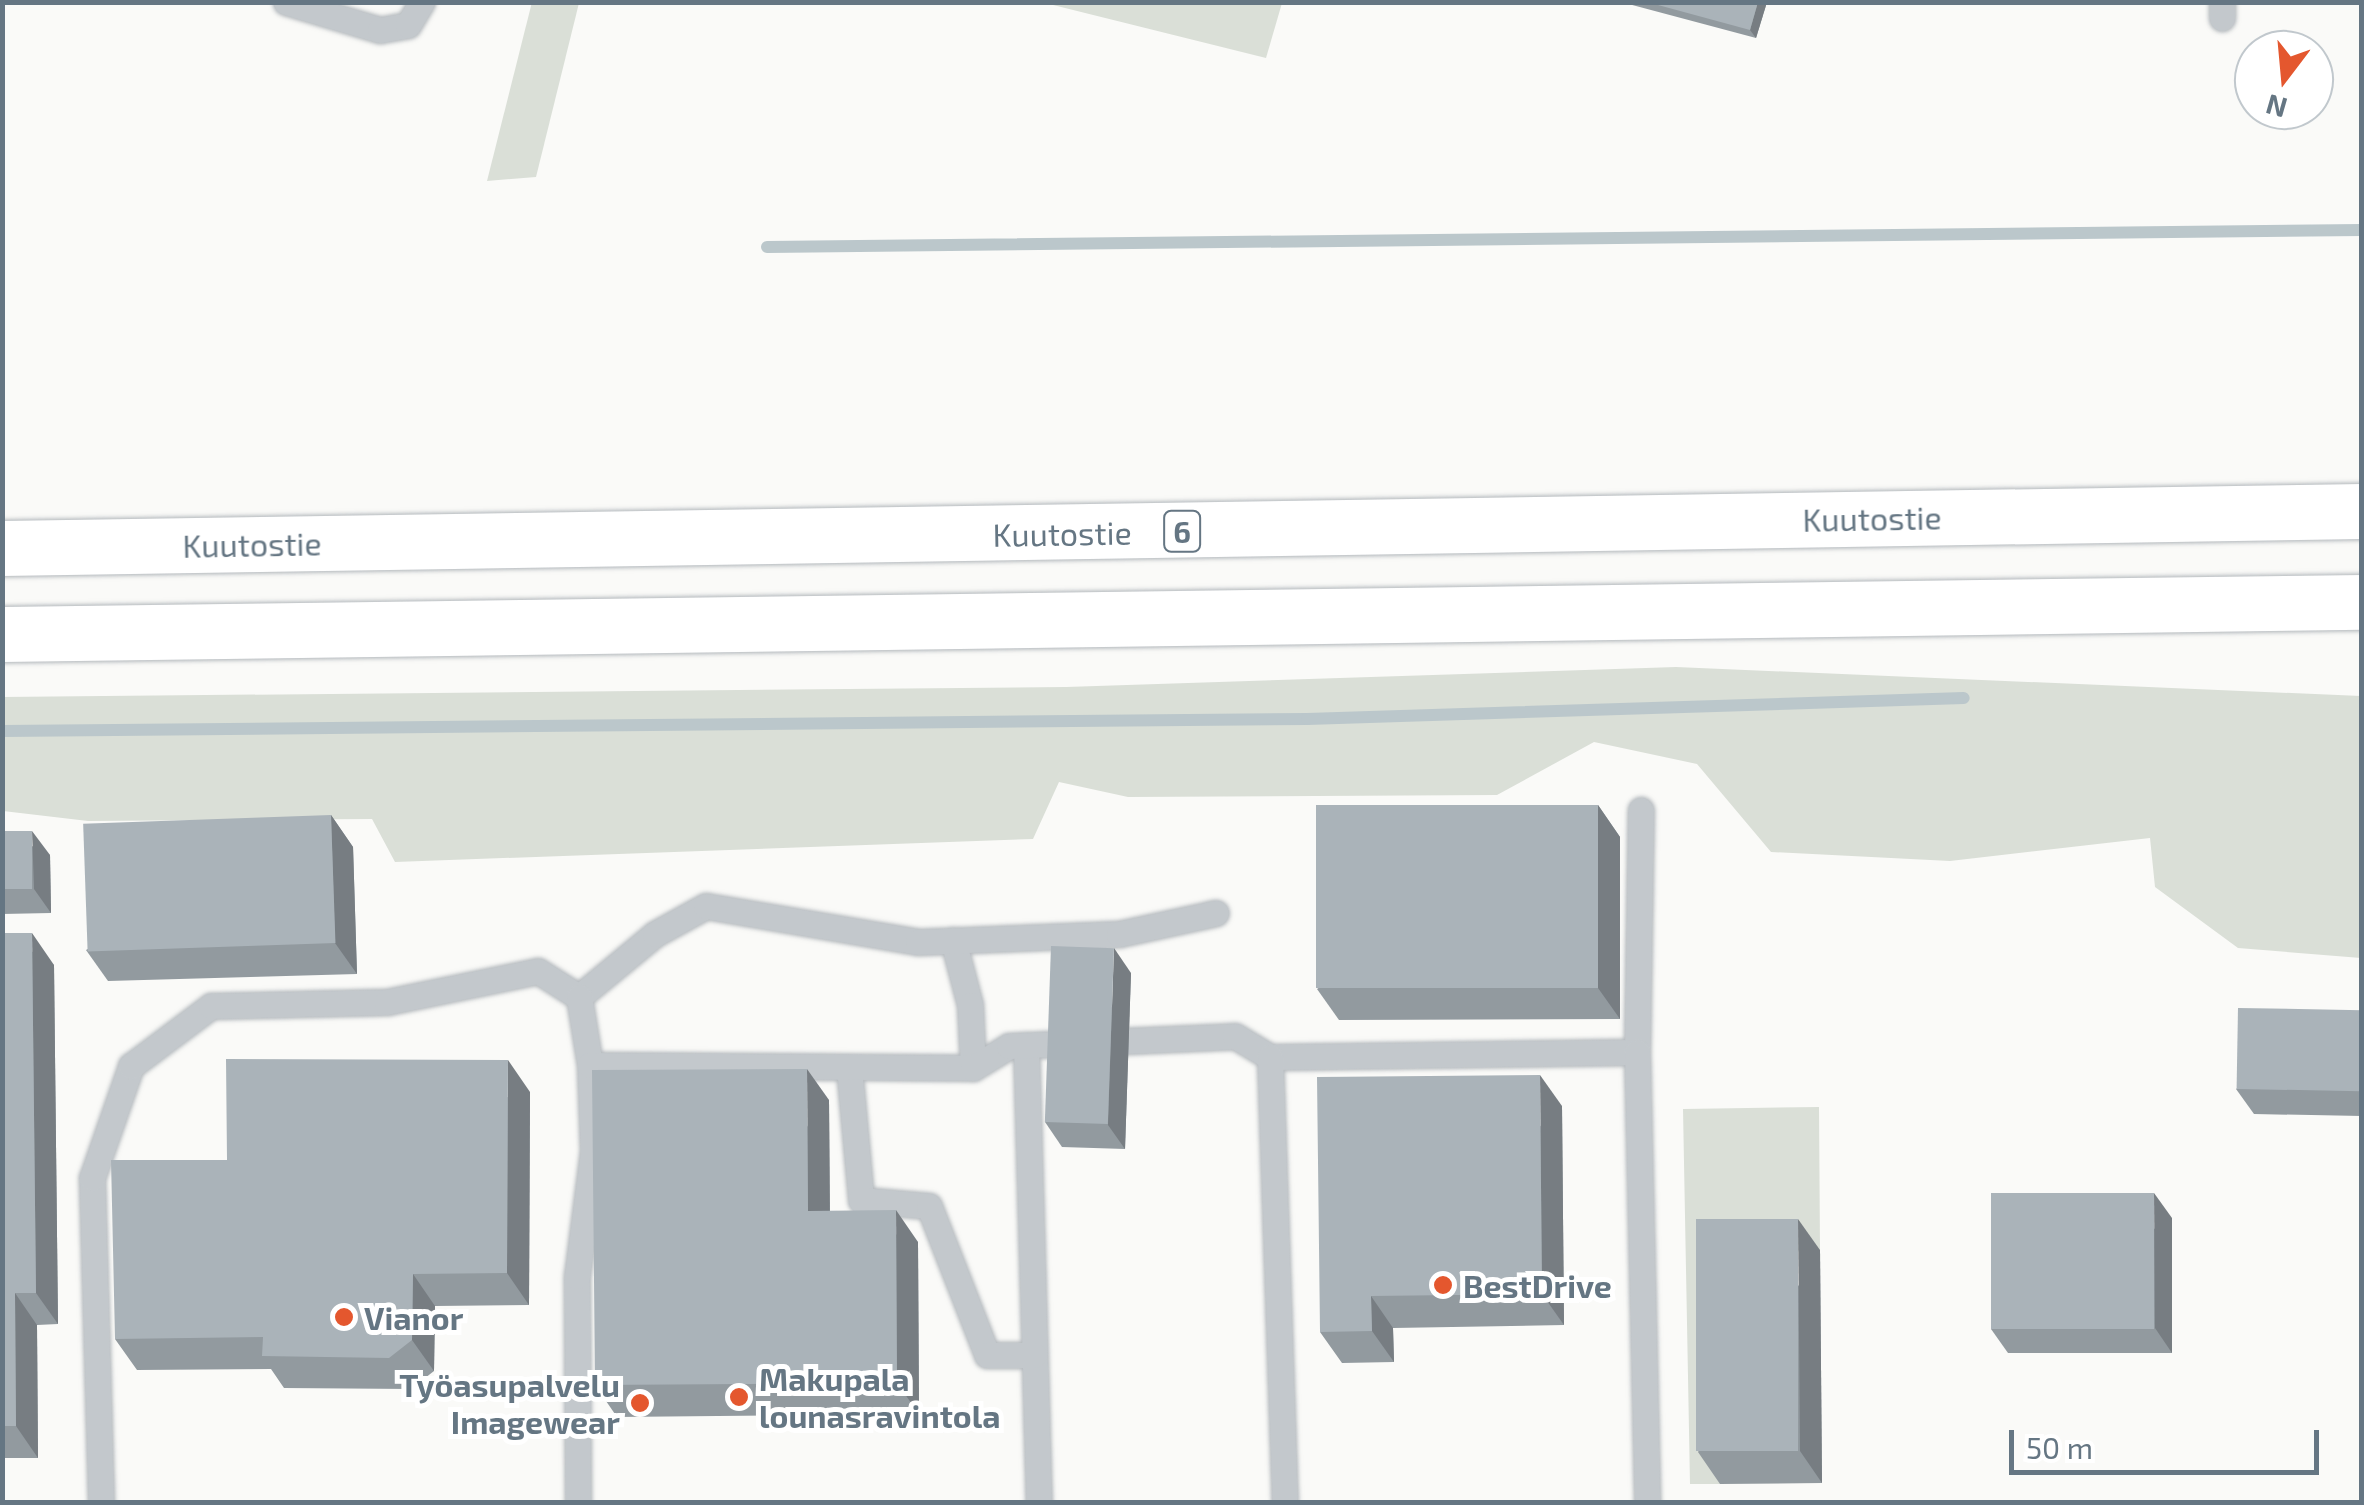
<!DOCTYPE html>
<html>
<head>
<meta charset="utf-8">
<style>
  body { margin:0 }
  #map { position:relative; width:2364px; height:1505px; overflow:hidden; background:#fafaf8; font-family:"Exo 2",sans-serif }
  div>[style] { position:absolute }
  .green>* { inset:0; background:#dadfd7 }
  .stream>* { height:12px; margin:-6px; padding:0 6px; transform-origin:6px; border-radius:6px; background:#bbc7cb }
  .roads { filter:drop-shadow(0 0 2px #b4b9bd) drop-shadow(0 0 2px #b4b9bd) }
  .service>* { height:25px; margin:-12.5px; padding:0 12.5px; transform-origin:12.5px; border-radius:12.5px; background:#c3c8cc }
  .trunk>* { height:55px; margin:-27.5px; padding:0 27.5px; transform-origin:27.5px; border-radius:27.5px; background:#fff }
  .wall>* { inset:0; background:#929a9f }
  .shaded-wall>* { inset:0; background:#777d82 }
  .building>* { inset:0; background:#aab3b9; transform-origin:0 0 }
  .dots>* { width:28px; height:28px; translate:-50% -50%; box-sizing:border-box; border:5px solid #fff; border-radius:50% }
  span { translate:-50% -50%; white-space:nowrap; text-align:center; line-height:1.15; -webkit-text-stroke:10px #fff; paint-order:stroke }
  .shield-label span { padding:2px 8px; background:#fff; border:2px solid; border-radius:8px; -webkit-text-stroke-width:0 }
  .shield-label { font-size:30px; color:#657683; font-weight:700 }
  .street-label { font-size:32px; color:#657683 }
  .poi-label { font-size:32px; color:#657683; font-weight:700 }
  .left { translate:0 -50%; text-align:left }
  .right { translate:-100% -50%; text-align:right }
  .frame { position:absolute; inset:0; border:5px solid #657683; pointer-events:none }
  .north { position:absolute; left:2234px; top:30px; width:100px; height:100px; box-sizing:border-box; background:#fff; border:2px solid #c1c8cd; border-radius:50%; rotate:196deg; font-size:28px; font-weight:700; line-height:40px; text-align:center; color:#657683 }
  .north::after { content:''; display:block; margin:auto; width:35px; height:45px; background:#e4572e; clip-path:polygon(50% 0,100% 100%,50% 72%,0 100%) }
  .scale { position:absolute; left:2009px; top:1430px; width:310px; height:45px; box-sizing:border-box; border:5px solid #657683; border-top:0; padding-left:12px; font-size:30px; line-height:35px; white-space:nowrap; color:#657683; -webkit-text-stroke:8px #fff; paint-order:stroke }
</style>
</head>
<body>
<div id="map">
  <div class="green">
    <i style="clip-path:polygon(532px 2px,579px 3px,536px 177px,487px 181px)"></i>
    <i style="clip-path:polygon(1045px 3px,1282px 3px,1266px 58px)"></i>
    <i style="clip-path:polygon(1676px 667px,2361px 696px,2361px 958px,2238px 948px,2155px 887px,2150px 838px,1950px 861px,1771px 852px,1697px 764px,1594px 742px,1497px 795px,1128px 797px,1059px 782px,1033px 839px,395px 862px,372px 819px,88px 821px,3px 811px,2px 697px,1066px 687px)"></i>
    <i style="clip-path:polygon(1819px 1107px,1820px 1250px,1718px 1252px,1720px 1484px,1690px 1484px,1683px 1109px)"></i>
  </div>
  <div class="stream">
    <i style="left:767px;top:247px;width:1595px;rotate:-0.61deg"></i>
    <i style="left:2px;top:731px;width:1305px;rotate:-0.53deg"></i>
    <i style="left:1307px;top:719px;width:657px;rotate:-1.83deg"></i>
  </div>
  <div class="roads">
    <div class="service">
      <i style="left:286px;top:2px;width:98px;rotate:16.6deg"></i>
      <i style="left:380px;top:30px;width:28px;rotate:-10deg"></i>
      <i style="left:408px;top:25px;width:27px;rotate:-59deg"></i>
      <i style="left:2222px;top:18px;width:16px;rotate:-90deg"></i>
      <i style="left:953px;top:940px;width:67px;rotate:75.3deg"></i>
      <i style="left:970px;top:1005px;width:63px;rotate:87.3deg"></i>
      <i style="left:579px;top:997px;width:99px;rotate:-39.7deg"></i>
      <i style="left:655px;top:934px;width:58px;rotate:-28.8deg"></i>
      <i style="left:706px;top:906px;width:215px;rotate:9.6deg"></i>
      <i style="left:918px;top:942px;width:201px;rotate:-2.3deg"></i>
      <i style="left:1119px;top:934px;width:99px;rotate:-12.2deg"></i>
      <i style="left:1026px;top:1045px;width:457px;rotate:88.4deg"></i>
      <i style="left:1637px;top:1052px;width:242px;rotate:-89.1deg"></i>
      <i style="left:1270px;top:1057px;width:367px;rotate:-0.8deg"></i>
      <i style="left:1637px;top:1052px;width:450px;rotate:88.7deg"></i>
      <i style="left:849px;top:1067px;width:134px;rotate:84.8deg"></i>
      <i style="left:861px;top:1200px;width:68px;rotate:5deg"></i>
      <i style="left:929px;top:1206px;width:160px;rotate:68.7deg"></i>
      <i style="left:987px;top:1355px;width:47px"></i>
      <i style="left:101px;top:1502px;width:324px;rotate:-91.6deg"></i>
      <i style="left:92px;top:1178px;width:119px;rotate:-70.8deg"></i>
      <i style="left:131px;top:1066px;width:100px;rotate:-36.9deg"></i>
      <i style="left:211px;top:1006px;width:176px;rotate:-1.3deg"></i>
      <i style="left:387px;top:1002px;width:154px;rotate:-11.6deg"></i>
      <i style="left:538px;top:971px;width:49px;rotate:32.4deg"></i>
      <i style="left:579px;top:997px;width:69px;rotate:80.8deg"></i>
      <i style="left:578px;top:1502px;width:226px;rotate:-90.3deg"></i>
      <i style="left:577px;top:1276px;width:126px;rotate:-82.7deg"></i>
      <i style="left:593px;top:1151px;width:86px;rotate:-92deg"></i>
      <i style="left:590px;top:1065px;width:383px;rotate:0.4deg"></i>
      <i style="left:973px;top:1068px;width:42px;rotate:-31.4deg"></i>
      <i style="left:1009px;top:1046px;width:226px;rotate:-2.5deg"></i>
      <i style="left:1235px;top:1036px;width:41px;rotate:31deg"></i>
      <i style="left:1270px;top:1057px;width:445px;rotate:88.1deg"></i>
    </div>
    <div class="trunk">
      <i style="left:2px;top:548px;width:2360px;rotate:-0.9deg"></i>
      <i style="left:2px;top:634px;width:2360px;rotate:-0.78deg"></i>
    </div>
  </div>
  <div class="wall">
    <i style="clip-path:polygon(1621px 2px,1767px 2px,1756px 38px)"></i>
    <i style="clip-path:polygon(1598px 805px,1620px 837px,1620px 1019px,1339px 1020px,1317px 989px)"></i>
    <i style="clip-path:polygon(331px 815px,353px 847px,357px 974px,108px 981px,86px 950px)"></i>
    <i style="clip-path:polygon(2px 831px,50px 855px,51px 913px,2px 914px)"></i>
    <i style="clip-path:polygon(2px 933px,54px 965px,58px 1324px,37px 1325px,38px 1458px,2px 1458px)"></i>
    <i style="clip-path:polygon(1131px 973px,1125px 1149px,1062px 1147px,1045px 1122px)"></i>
    <i style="clip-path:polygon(2362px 1010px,2362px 1116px,2254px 1114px,2236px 1089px)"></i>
    <i style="clip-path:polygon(530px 1092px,529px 1305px,435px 1306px,434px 1371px,411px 1389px,284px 1388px,271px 1369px,137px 1370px,115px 1339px,227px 1160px)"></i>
    <i style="clip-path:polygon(829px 1100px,830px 1211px,918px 1242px,919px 1414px,617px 1417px,595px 1385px)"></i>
    <i style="clip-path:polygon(1562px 1106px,1564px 1325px,1393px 1328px,1394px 1362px,1342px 1363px,1320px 1332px)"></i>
    <i style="clip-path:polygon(2172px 1218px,2172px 1353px,2008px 1353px,1991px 1329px)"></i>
    <i style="clip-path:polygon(1820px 1250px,1822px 1483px,1720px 1484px,1698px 1452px)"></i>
  </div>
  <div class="shaded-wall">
    <i style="clip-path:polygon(1758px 2px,1767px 2px,1756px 38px,1750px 30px)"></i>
    <i style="clip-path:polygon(1598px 805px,1620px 837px,1620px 1019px,1598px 988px)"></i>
    <i style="clip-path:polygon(331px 815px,353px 847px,357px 974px,335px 943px)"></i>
    <i style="clip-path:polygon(32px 831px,50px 855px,51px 913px,34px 889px)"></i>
    <i style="clip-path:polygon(32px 933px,54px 965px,58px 1324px,36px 1293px)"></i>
    <i style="clip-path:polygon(1114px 948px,1131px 973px,1125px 1149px,1108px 1125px)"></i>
    <i style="clip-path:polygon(508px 1060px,530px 1092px,529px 1305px,507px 1273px)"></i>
    <i style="clip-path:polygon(807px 1069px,829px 1100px,830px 1242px,808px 1211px)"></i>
    <i style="clip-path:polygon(1540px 1075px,1562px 1106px,1564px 1325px,1542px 1294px)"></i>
    <i style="clip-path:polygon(2154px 1193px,2172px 1218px,2172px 1353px,2155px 1328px)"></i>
    <i style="clip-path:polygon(896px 1210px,918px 1242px,919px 1414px,897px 1383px)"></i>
    <i style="clip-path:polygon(1798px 1219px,1820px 1250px,1822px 1483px,1800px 1451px)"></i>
    <i style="clip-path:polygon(413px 1274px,435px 1306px,434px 1371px,412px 1340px)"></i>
    <i style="clip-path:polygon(15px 1293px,37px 1325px,38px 1458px,16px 1426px)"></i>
    <i style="clip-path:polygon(1371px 1296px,1393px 1328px,1394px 1362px,1372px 1331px)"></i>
  </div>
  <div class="building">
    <i style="clip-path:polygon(1647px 2px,1758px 2px,1750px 30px)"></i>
    <i style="left:1598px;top:805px;width:183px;height:282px;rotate:90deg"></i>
    <i style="left:331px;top:815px;width:128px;height:248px;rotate:88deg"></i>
    <i style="left:2px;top:831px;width:30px;height:58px"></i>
    <i style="clip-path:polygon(2px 933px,32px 933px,36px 1293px,15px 1293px,16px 1426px,2px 1426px)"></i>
    <i style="left:1051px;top:946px;width:63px;height:176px;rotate:2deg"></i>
    <i style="left:2238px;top:1008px;width:124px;height:81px;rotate:1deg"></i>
    <i style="clip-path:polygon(226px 1059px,508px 1060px,507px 1273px,413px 1274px,412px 1340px,389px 1358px,262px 1356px,263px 1337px,115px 1339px,111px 1160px,227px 1160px)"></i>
    <i style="clip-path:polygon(807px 1069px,808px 1211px,896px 1210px,897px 1383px,595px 1385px,592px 1070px)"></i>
    <i style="clip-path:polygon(1540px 1075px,1542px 1294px,1371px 1296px,1372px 1331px,1320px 1332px,1317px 1077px)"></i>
    <i style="left:1991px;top:1193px;width:163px;height:136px"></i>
    <i style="left:1798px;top:1219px;width:232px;height:102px;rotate:90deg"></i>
  </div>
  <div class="dots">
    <i style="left:1443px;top:1285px;background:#e4572e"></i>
    <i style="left:344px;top:1317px;background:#e4572e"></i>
    <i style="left:739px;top:1397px;background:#e4572e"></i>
    <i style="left:640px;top:1403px;background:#e4572e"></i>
  </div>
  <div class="shield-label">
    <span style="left:1182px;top:531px">6</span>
  </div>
  <div class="street-label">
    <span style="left:1872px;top:518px;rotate:-1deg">Kuutostie</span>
    <span style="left:1062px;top:533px;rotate:-1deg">Kuutostie</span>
    <span style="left:252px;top:544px;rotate:-1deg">Kuutostie</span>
  </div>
  <div class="poi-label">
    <span class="left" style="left:1463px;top:1285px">BestDrive</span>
    <span class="left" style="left:364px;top:1317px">Vianor</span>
    <span class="left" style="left:759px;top:1397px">Makupala<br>lounasravintola</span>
    <span class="right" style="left:620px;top:1403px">Työasupalvelu<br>Imagewear</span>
  </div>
  <div class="frame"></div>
  <div class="north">N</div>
  <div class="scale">50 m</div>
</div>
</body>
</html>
